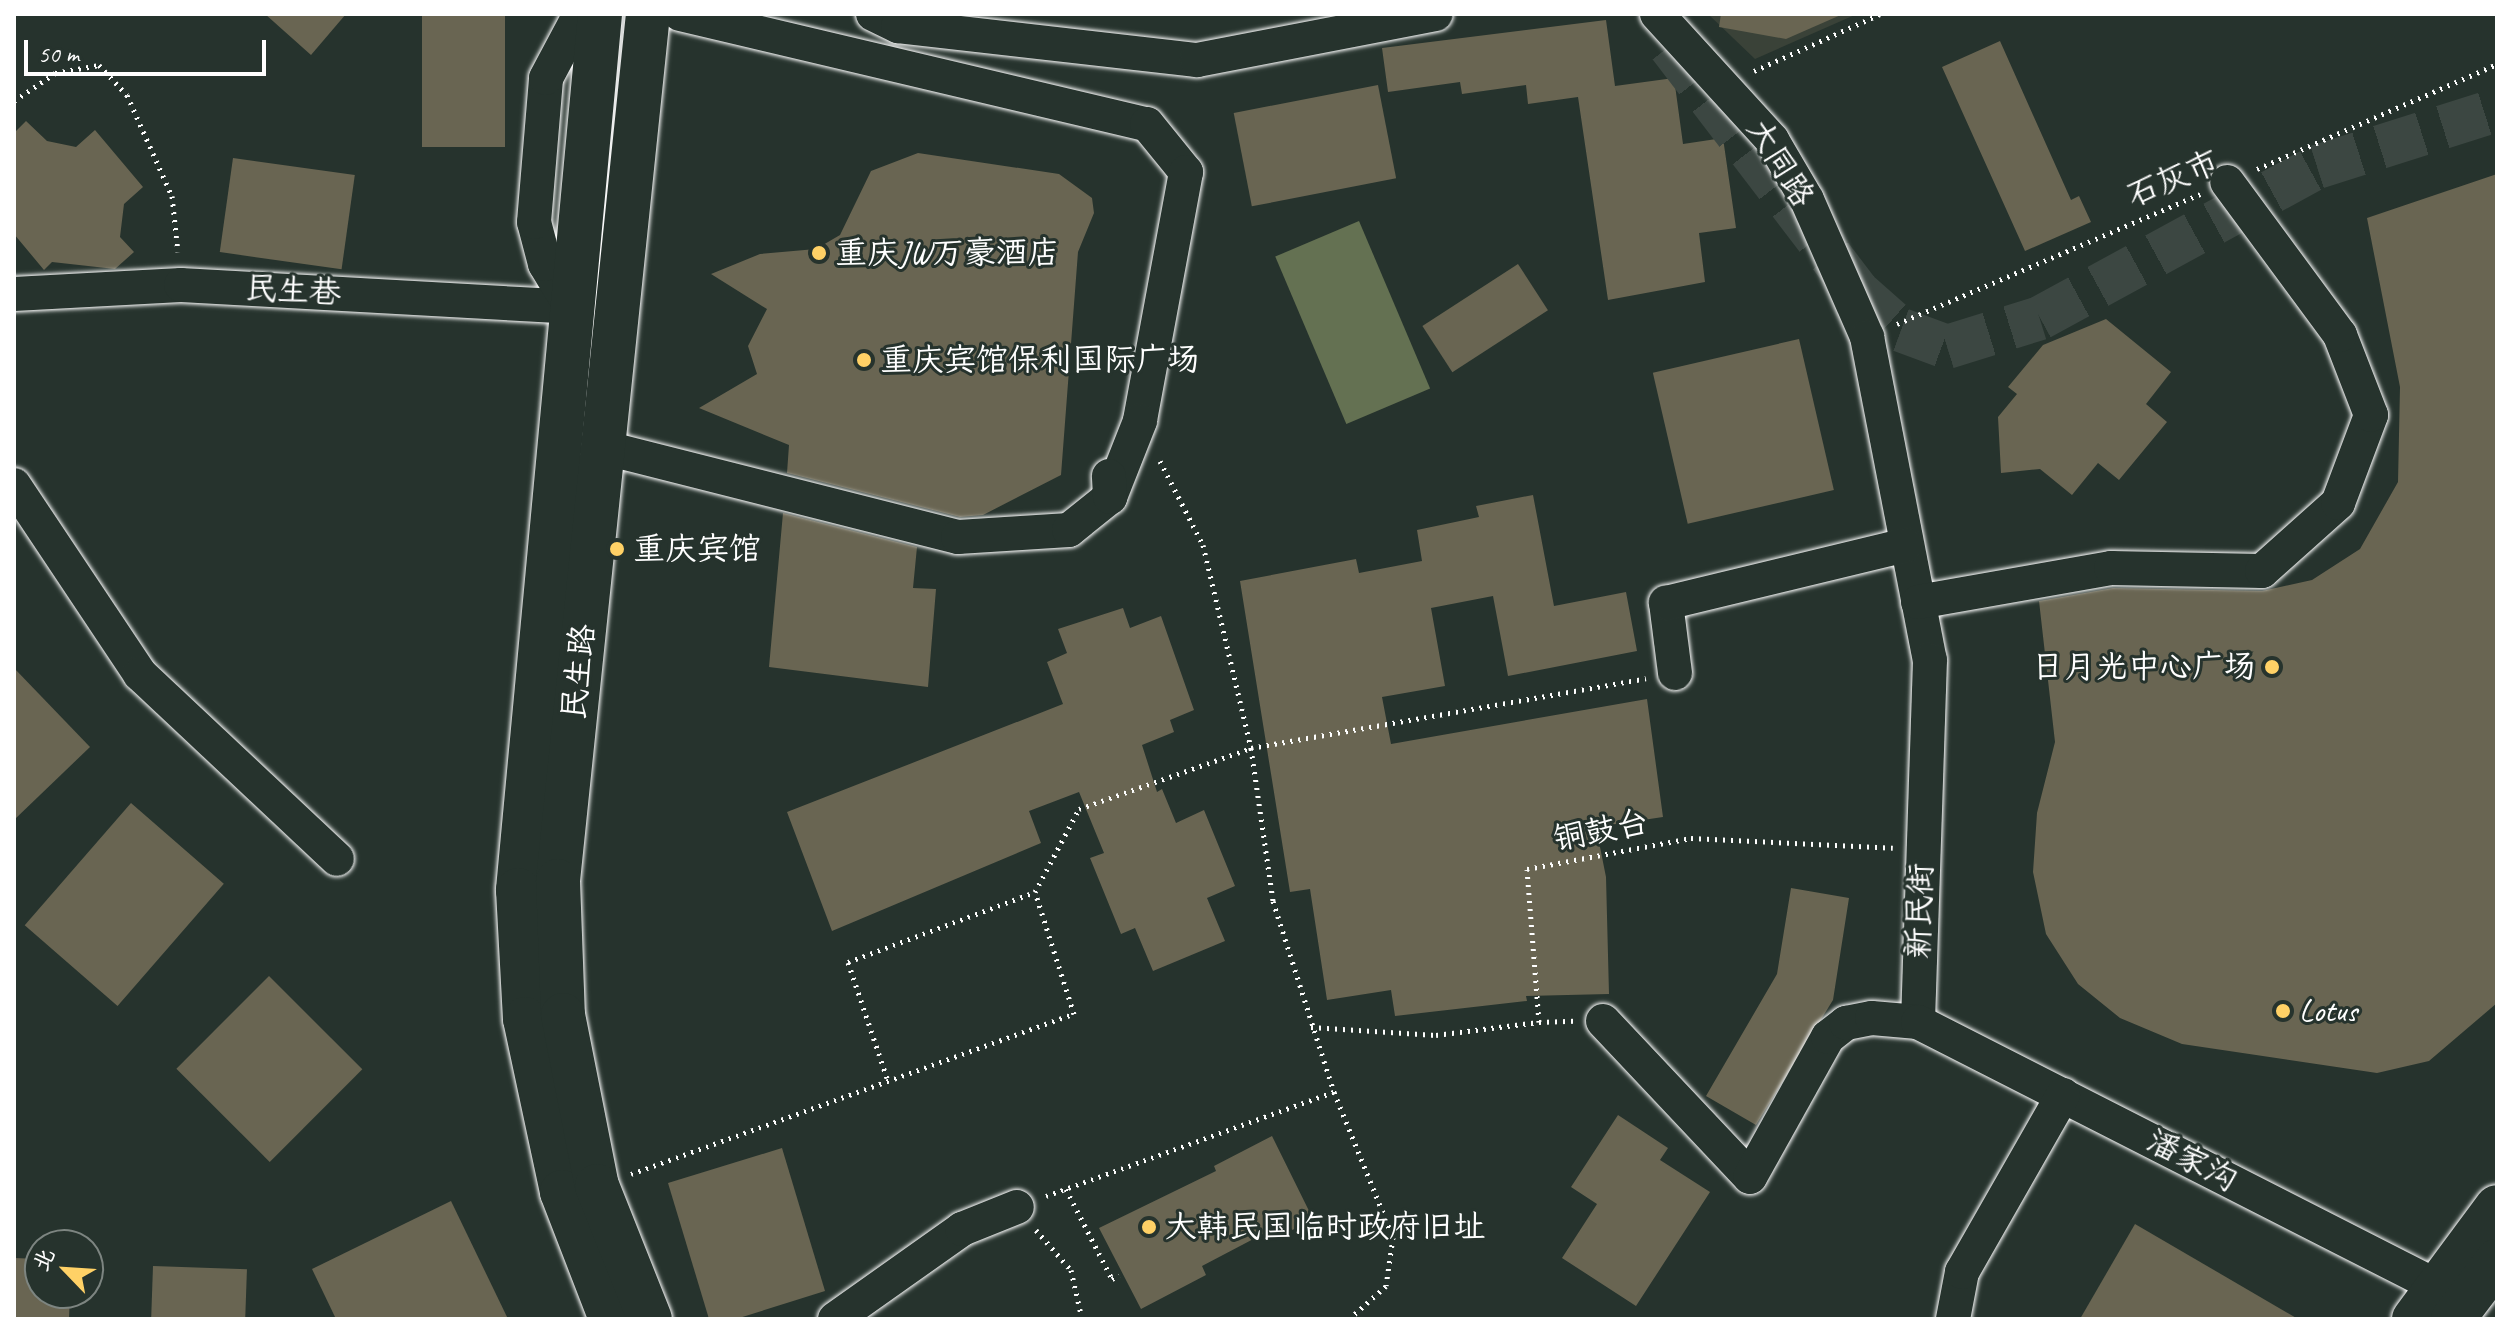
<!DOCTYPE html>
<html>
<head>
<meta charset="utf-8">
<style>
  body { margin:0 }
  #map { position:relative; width:2511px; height:1333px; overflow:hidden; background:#26332d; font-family:Caveat,"LXGW WenKai TC",sans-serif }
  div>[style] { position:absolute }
  .built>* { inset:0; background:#3a4238 }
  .green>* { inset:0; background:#647152; transform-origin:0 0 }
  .building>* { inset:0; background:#696552; transform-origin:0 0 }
  .major-tunnel>* { height:44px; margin-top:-22px; transform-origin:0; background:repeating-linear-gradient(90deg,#3c4742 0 44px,transparent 0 66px) }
  .path>* { height:5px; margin-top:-2.5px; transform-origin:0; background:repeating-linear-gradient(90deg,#fff 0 2px,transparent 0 8px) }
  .roads { filter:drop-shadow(0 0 2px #fff) drop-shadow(0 0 2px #fff) }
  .minor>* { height:34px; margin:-17px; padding:0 17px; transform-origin:17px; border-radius:17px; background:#26332d }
  .major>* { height:44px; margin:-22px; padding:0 22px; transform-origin:22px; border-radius:22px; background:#26332d }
  .dots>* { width:22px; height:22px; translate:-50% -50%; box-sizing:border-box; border:4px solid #26332d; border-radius:50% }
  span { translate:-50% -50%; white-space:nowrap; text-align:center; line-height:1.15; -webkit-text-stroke:6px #26332d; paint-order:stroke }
  .street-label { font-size:32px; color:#fff }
  .poi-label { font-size:32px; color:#fff }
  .left { translate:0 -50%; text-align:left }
  .right { translate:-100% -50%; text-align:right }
  .frame { position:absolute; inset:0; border:16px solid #fff; pointer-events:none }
  .north { position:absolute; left:24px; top:1229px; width:80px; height:80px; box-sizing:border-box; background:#26332d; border:2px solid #7d8581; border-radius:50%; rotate:295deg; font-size:22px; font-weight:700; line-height:32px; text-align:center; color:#fff }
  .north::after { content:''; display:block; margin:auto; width:28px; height:36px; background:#ffd166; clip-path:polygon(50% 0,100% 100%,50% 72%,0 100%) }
  .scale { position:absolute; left:24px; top:40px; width:242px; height:36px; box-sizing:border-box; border:4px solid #fff; border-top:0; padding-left:10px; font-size:24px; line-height:28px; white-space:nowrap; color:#fff; -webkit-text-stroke:6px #26332d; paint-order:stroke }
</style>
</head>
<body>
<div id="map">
  <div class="built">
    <i style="clip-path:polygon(1708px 14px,1857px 14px,1755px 59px)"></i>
  </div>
  <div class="green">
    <i style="left:1359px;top:221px;width:182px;height:91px;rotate:67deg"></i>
  </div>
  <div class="building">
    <i style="clip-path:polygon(265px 14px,346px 14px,311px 55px)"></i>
    <i style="left:422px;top:14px;width:83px;height:133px"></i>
    <i style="clip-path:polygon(1721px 14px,1843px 14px,1786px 39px,1719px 27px)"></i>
    <i style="clip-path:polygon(1606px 20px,1615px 86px,1674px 78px,1683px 144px,1723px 138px,1736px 228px,1699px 233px,1705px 282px,1608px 300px,1578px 97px,1528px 104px,1526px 85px,1462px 94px,1460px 82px,1388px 92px,1382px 48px)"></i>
    <i style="clip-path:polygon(2000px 41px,2071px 200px,2079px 196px,2091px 222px,2025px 251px,1942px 67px)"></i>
    <i style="left:1378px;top:85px;width:95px;height:147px;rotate:79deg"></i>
    <i style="clip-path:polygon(26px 121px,47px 141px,76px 147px,95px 130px,143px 187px,124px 204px,120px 237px,134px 252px,115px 269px,52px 262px,44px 270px,14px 234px,14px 133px)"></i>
    <i style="clip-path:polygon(918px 153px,1059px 174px,1092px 198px,1094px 213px,1078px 252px,1061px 475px,983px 515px,960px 517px,787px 473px,789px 445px,699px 408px,757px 374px,748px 346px,767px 309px,711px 274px,760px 254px,816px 249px,840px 235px,871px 171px)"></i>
    <i style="left:233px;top:158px;width:123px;height:95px;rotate:8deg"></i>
    <i style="clip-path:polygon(2497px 174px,2497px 1003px,2429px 1061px,2377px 1073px,2182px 1044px,2120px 1018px,2078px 984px,2046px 934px,2033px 872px,2037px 813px,2055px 742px,2039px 601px,2113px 588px,2262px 591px,2312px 580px,2360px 549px,2398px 482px,2400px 387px,2367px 218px)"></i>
    <i style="left:1518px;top:264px;width:55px;height:114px;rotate:57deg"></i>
    <i style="clip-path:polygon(2106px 319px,2171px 372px,2146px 404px,2167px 422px,2119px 480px,2098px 463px,2072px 495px,2040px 469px,2001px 473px,1998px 417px,2017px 394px,2008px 387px,2043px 345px)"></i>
    <i style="left:1799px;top:339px;width:155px;height:150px;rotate:77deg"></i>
    <i style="clip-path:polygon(1533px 495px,1554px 606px,1626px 592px,1637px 651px,1508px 676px,1493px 596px,1431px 608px,1445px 686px,1382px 697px,1391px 744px,1647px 699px,1663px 817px,1596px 827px,1606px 877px,1609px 994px,1526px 996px,1527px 1001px,1395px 1016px,1391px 990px,1327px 1000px,1310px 889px,1290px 892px,1240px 581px,1356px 559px,1359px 573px,1422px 561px,1417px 530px,1479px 517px,1476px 506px)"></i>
    <i style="clip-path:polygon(783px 513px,917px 547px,913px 588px,936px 589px,928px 687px,769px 667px)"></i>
    <i style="clip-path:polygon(1123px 608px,1130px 628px,1161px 616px,1194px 710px,1170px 720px,1174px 732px,1142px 745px,1157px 792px,1162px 789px,1176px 823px,1204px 810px,1235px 886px,1207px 898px,1225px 941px,1153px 971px,1135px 928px,1121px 934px,1090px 858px,1104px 853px,1079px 792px,1029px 811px,1041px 843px,832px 931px,787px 812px,1063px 704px,1047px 662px,1067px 653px,1058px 629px)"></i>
    <i style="clip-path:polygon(14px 668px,90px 747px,14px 820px)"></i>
    <i style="left:131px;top:803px;width:123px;height:162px;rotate:41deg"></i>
    <i style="clip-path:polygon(1791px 888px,1849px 898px,1833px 1000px,1756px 1125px,1706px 1096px,1777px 974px)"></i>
    <i style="left:269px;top:976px;width:132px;height:131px;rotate:45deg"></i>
    <i style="clip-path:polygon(1618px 1115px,1668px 1148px,1660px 1160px,1710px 1192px,1636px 1306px,1562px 1258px,1597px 1204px,1571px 1187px)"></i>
    <i style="clip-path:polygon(1272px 1136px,1314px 1221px,1292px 1230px,1288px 1221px,1202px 1266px,1206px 1275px,1141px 1309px,1099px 1228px,1216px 1171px,1214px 1166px)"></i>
    <i style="clip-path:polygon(782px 1148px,825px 1291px,736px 1319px,709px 1319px,668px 1183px)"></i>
    <i style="clip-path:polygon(451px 1201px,508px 1319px,336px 1319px,312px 1269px)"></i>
    <i style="clip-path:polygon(2135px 1224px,2298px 1319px,2080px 1319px)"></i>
    <i style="clip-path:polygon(14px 1258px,40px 1259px,40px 1293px,70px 1293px,69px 1319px,14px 1319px)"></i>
    <i style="left:153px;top:1266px;width:94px;height:53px;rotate:2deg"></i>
  </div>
  <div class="major-tunnel">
    <i style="left:1670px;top:46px;width:310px;rotate:52.6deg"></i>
    <i style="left:1858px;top:292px;width:57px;rotate:41.5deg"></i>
    <i style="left:1901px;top:330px;width:49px;rotate:20.3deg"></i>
    <i style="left:1947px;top:347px;width:97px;rotate:-17.3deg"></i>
    <i style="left:2040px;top:318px;width:315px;rotate:-28.6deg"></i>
    <i style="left:2317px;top:167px;width:189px;rotate:-17.6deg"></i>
  </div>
  <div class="path">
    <i style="left:1754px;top:71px;width:138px;rotate:-24.3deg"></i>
    <i style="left:14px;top:101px;width:50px;rotate:-34.3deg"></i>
    <i style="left:55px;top:73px;width:45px;rotate:-10.3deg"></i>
    <i style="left:99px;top:65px;width:41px;rotate:47deg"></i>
    <i style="left:127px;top:95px;width:111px;rotate:66deg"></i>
    <i style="left:172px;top:196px;width:56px;rotate:83.9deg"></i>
    <i style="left:2257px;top:169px;width:262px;rotate:-23.6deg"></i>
    <i style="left:1897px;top:324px;width:330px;rotate:-23.2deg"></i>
    <i style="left:1160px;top:461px;width:94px;rotate:62.9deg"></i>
    <i style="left:1203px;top:545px;width:209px;rotate:76.7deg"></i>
    <i style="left:1251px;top:748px;width:155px;rotate:81.8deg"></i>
    <i style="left:1273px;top:901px;width:201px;rotate:72.3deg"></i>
    <i style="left:1334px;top:1092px;width:157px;rotate:67.9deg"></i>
    <i style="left:1393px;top:1237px;width:49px;rotate:98.1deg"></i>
    <i style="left:1386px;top:1286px;width:50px;rotate:138.3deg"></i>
    <i style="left:1539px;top:1022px;width:35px;rotate:-2deg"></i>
    <i style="left:1311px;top:1027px;width:125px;rotate:3.7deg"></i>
    <i style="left:1436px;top:1035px;width:104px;rotate:-7.2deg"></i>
    <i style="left:1539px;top:1022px;width:153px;rotate:-94.5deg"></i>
    <i style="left:1527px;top:869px;width:167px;rotate:-10.7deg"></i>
    <i style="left:1691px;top:838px;width:202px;rotate:2.8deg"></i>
    <i style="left:887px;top:1078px;width:122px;rotate:-108.6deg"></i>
    <i style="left:848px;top:962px;width:200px;rotate:-20.5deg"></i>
    <i style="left:1035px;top:892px;width:94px;rotate:-62.1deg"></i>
    <i style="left:1079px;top:809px;width:182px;rotate:-19.5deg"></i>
    <i style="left:1251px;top:748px;width:401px;rotate:-10deg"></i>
    <i style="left:631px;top:1174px;width:471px;rotate:-19.9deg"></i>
    <i style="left:1074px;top:1014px;width:128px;rotate:-107.7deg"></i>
    <i style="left:1066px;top:1189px;width:101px;rotate:62.9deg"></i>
    <i style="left:1112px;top:1279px;width:8px;rotate:-30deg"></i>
    <i style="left:1046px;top:1196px;width:306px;rotate:-19.9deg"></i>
    <i style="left:1036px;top:1230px;width:53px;rotate:48.8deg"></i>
    <i style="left:1071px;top:1270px;width:50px;rotate:77.3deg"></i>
  </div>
  <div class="roads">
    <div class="minor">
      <i style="left:680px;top:14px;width:480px;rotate:13.3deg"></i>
      <i style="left:1147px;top:124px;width:62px;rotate:50.9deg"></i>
      <i style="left:1186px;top:172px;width:253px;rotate:100.5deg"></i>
      <i style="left:1140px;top:421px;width:82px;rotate:111.5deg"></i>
      <i style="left:873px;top:14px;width:28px;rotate:26deg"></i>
      <i style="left:898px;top:26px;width:301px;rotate:6.5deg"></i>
      <i style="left:1197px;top:60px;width:243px;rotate:-10.9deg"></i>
      <i style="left:1657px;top:14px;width:171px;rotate:47.6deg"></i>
      <i style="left:1772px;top:140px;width:69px;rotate:59.7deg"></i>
      <i style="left:1807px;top:200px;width:150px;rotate:66.3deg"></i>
      <i style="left:1867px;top:337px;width:329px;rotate:79deg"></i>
      <i style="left:1930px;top:660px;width:362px;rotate:91.9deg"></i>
      <i style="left:14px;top:294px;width:167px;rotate:-3.1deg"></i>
      <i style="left:181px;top:285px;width:391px;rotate:3.2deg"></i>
      <i style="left:571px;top:307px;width:50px;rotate:-121.2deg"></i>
      <i style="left:545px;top:264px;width:43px;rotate:-104.7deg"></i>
      <i style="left:534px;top:222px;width:144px;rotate:-85.2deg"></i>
      <i style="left:546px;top:78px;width:72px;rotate:-62deg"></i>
      <i style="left:602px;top:447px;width:367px;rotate:14.2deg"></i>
      <i style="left:958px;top:537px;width:111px;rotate:-3.6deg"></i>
      <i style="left:1069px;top:530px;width:53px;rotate:-38.8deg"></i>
      <i style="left:1110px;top:497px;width:21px;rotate:-93deg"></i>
      <i style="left:14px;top:485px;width:227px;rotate:56.3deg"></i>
      <i style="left:140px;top:674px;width:270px;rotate:43.2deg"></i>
      <i style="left:1918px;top:602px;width:196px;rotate:-10deg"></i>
      <i style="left:2111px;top:568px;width:151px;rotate:1.1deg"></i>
      <i style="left:2262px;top:571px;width:102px;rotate:-41.8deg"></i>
      <i style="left:2338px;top:503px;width:94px;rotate:-69.4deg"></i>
      <i style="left:2371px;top:415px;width:86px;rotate:-111.2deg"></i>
      <i style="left:2340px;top:335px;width:190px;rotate:-126.4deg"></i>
      <i style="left:1675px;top:673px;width:71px;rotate:-97.3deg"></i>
      <i style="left:1666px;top:603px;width:247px;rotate:-13.6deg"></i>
      <i style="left:1603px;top:1021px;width:214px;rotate:46.7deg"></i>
      <i style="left:1750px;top:1177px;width:160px;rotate:-60.9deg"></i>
      <i style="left:1828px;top:1037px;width:23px;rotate:-38deg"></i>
      <i style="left:1846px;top:1023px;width:26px;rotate:-11deg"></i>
      <i style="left:1872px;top:1018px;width:46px;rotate:5deg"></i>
      <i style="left:1918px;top:1022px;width:606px;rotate:26.99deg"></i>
      <i style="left:835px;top:1319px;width:156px;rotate:-35.3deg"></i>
      <i style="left:962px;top:1229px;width:59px;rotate:-21.8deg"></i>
      <i style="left:1953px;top:1319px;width:48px;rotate:-79.2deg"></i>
      <i style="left:1962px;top:1272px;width:204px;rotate:-60.3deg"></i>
    </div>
    <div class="major">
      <i style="left:600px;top:14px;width:880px;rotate:95.35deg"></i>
      <i style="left:518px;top:890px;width:129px;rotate:86.9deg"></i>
      <i style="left:525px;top:1019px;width:177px;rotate:77.9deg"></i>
      <i style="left:562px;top:1192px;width:136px;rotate:68.9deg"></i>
      <i style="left:648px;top:14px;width:872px;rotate:95.93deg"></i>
      <i style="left:558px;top:881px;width:134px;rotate:87.9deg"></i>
      <i style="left:563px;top:1015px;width:174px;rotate:78.8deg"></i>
      <i style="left:597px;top:1186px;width:143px;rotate:68.3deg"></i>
      <i style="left:2414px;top:1319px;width:139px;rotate:-53.5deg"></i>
      <i style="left:2453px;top:1319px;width:73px;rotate:-52.8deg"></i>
    </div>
  </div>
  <div class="dots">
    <i style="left:819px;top:253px;background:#ffd166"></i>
    <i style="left:864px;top:360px;background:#ffd166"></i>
    <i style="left:617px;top:549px;background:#ffd166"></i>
    <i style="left:2272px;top:667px;background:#ffd166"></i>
    <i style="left:2283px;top:1011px;background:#ffd166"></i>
    <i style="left:1149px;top:1227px;background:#ffd166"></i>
  </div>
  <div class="street-label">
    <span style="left:1780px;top:163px;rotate:58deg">大同路</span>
    <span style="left:2173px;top:179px;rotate:-23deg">石灰市</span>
    <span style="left:293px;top:291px;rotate:3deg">民生巷</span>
    <span style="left:579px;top:672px;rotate:-84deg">民生路</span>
    <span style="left:1601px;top:831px;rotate:-11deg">铜鼓台</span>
    <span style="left:1920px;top:911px;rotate:-88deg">新民街</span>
    <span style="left:2192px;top:1161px;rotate:27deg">潘家沟</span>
  </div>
  <div class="poi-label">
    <span class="left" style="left:835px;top:253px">重庆JW万豪酒店</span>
    <span class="left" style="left:880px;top:360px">重庆宾馆保利国际广场</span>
    <span class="left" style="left:633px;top:549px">重庆宾馆</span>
    <span class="right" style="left:2256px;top:667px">日月光中心广场</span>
    <span class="left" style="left:2299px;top:1011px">Lotus</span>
    <span class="left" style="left:1165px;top:1227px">大韩民国临时政府旧址</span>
  </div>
  <div class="frame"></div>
  <div class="north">北</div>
  <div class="scale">50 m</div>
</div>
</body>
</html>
